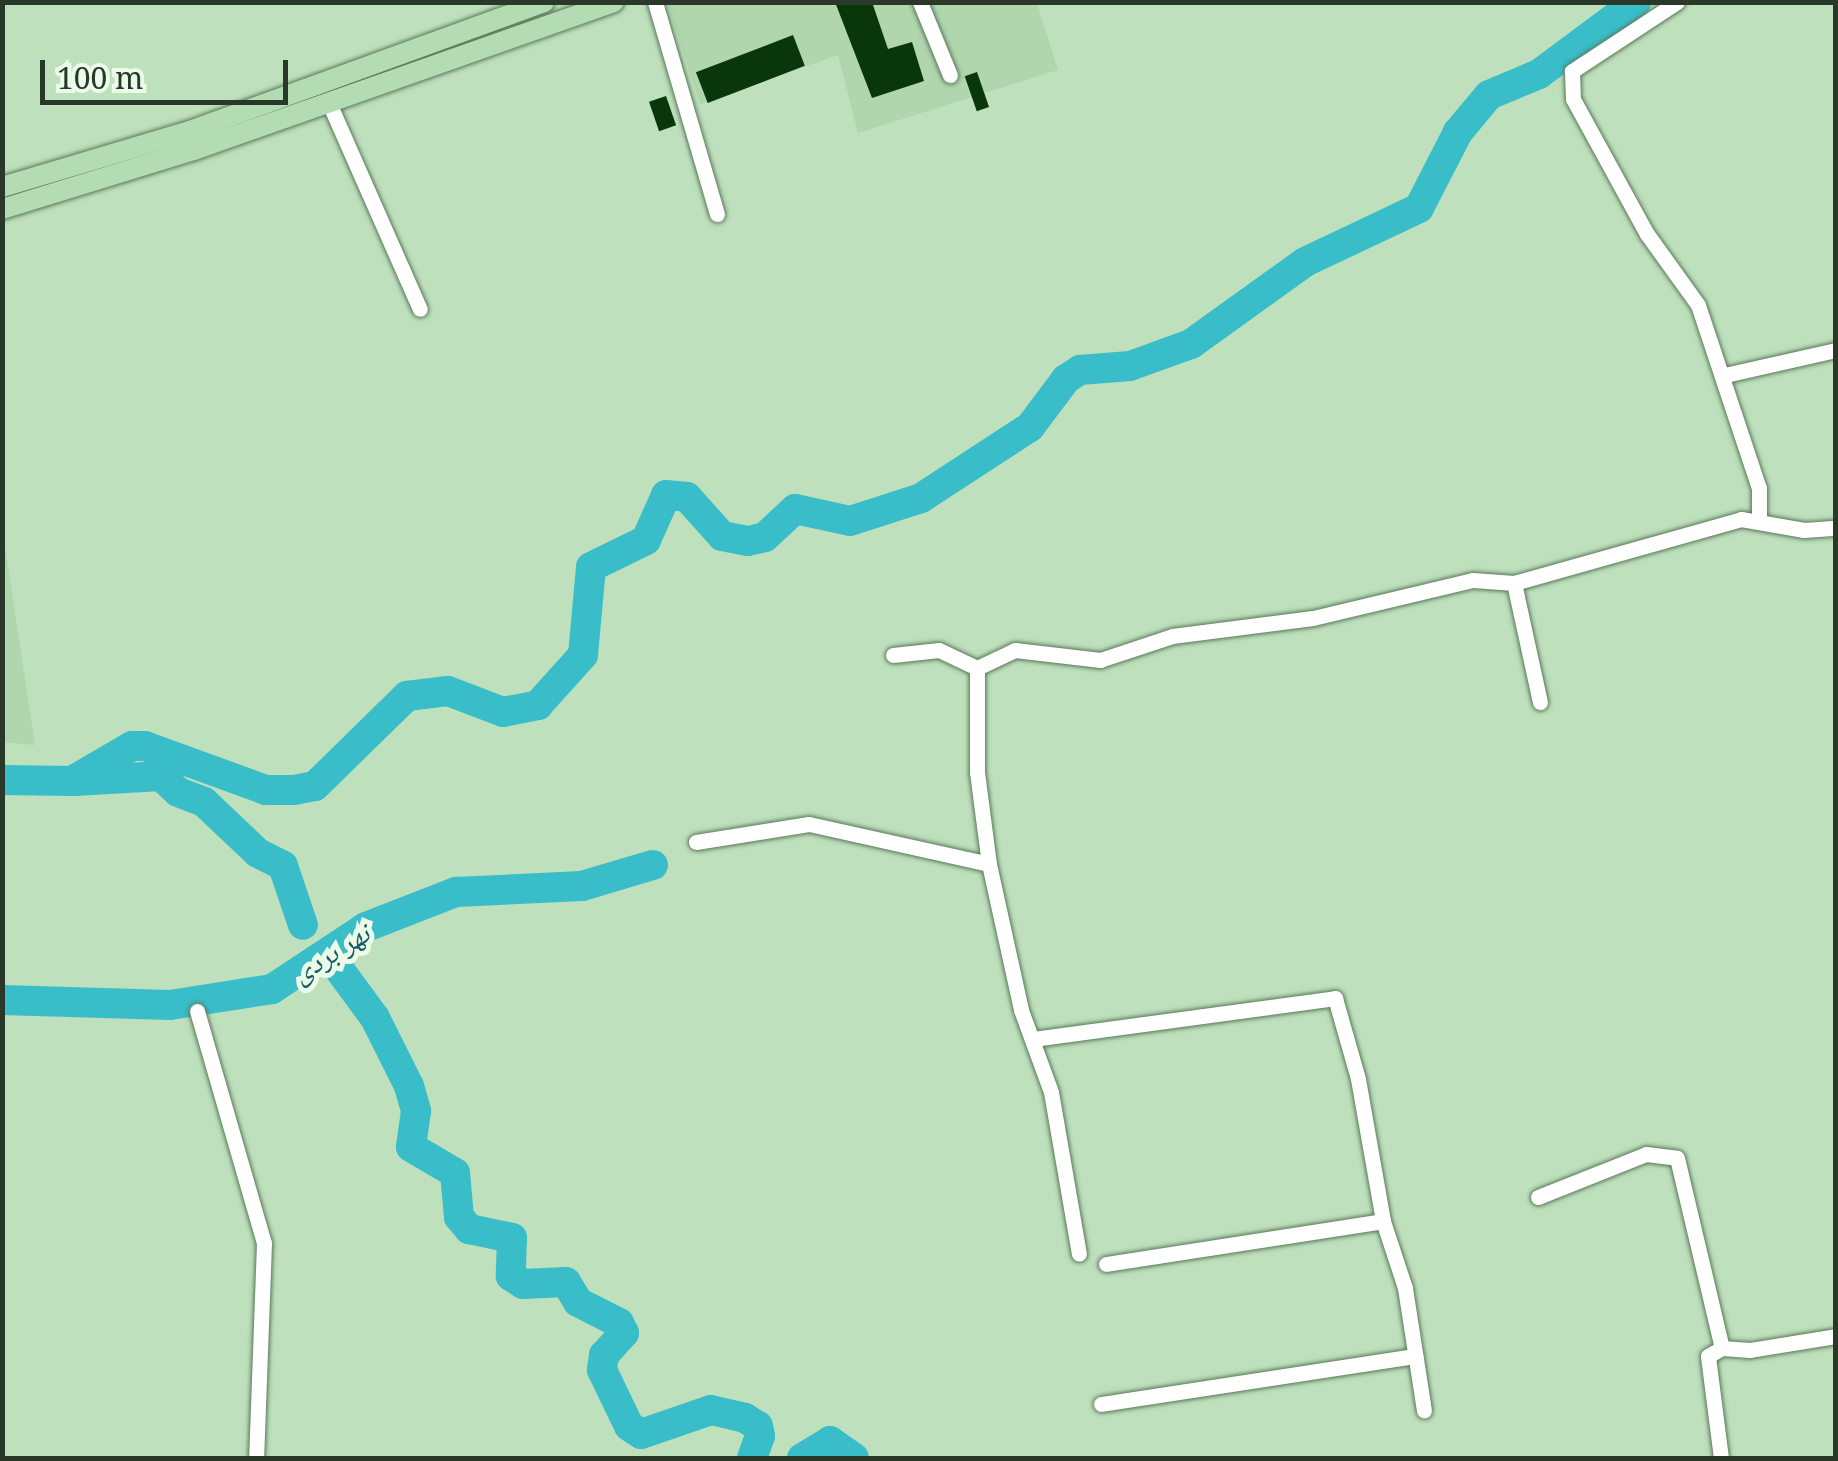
<!DOCTYPE html>
<html>
<head>
<meta charset="utf-8">
<style>
  body { margin:0 }
  #map { position:relative; width:1838px; height:1461px; overflow:hidden; background:#bee0bc; font-family:"Noto Serif","Noto Naskh Arabic",serif }
  div>[style] { position:absolute }
  .built>* { inset:0; background:#afd6ad }
  .river>* { height:30px; margin:-15px; padding:0 15px; transform-origin:15px; border-radius:15px; background:#39bdc9 }
  .building>* { inset:0; background:#0a360c; transform-origin:0 0 }
  .roads { filter:drop-shadow(0 0 2px #5a7859) drop-shadow(0 0 2px #5a7859) }
  .minor>* { height:15px; margin:-7.5px; padding:0 7.5px; transform-origin:7.5px; border-radius:7.5px; background:#fff }
  .major>* { height:20px; margin:-10px; padding:0 10px; transform-origin:10px; border-radius:10px; background:#b3dcb3 }
  span { translate:-50% -50%; white-space:nowrap; text-align:center; line-height:1.15; -webkit-text-stroke:10px #eafbe9; paint-order:stroke }
  .water-label { font-size:28px; color:#165d64; font-style:italic }
  .frame { position:absolute; inset:0; border:5px solid #2a382a; pointer-events:none }
  .scale { position:absolute; left:40px; top:60px; width:248px; height:45px; box-sizing:border-box; border:5px solid #2a382a; border-top:0; padding-left:12px; font-size:30px; line-height:35px; white-space:nowrap; color:#2a382a; -webkit-text-stroke:8px #eafbe9; paint-order:stroke }
</style>
</head>
<body>
<div id="map">
  <div class="built">
    <i style="clip-path:polygon(667px 3px,1037px 3px,1058px 70px,858px 133px,838px 55px,700px 104px)"></i>
    <i style="clip-path:polygon(2px 533px,3px 533px,35px 745px,3px 742px)"></i>
  </div>
  <div class="river">
    <i style="left:2px;top:780px;width:70px;rotate:0.8deg"></i>
    <i style="left:72px;top:781px;width:69px;rotate:-30.3deg"></i>
    <i style="left:132px;top:746px;width:13px"></i>
    <i style="left:145px;top:746px;width:129px;rotate:20deg"></i>
    <i style="left:266px;top:790px;width:28px"></i>
    <i style="left:294px;top:790px;width:21px;rotate:-11deg"></i>
    <i style="left:315px;top:786px;width:129px;rotate:-44.4deg"></i>
    <i style="left:407px;top:696px;width:41px;rotate:-7deg"></i>
    <i style="left:448px;top:691px;width:59px;rotate:20.9deg"></i>
    <i style="left:503px;top:712px;width:36px;rotate:-11deg"></i>
    <i style="left:538px;top:705px;width:67px;rotate:-48deg"></i>
    <i style="left:583px;top:655px;width:88px;rotate:-84.8deg"></i>
    <i style="left:591px;top:567px;width:61px;rotate:-26.1deg"></i>
    <i style="left:646px;top:540px;width:49px;rotate:-66deg"></i>
    <i style="left:666px;top:495px;width:21px;rotate:5deg"></i>
    <i style="left:687px;top:497px;width:52px;rotate:48.1deg"></i>
    <i style="left:722px;top:536px;width:26px;rotate:11deg"></i>
    <i style="left:748px;top:541px;width:17px;rotate:-13deg"></i>
    <i style="left:765px;top:537px;width:41px;rotate:-43deg"></i>
    <i style="left:795px;top:509px;width:56px;rotate:12.3deg"></i>
    <i style="left:850px;top:521px;width:75px;rotate:-17.9deg"></i>
    <i style="left:921px;top:498px;width:130px;rotate:-33.1deg"></i>
    <i style="left:1030px;top:427px;width:60px;rotate:-53.1deg"></i>
    <i style="left:1066px;top:379px;width:17px;rotate:-33deg"></i>
    <i style="left:1080px;top:370px;width:50px;rotate:-4.6deg"></i>
    <i style="left:1130px;top:366px;width:65px;rotate:-19.8deg"></i>
    <i style="left:1191px;top:344px;width:140px;rotate:-35.7deg"></i>
    <i style="left:1305px;top:262px;width:126px;rotate:-25.3deg"></i>
    <i style="left:1419px;top:208px;width:85px;rotate:-62.8deg"></i>
    <i style="left:1458px;top:132px;width:48px;rotate:-50deg"></i>
    <i style="left:1489px;top:95px;width:54px;rotate:-22.8deg"></i>
    <i style="left:1539px;top:74px;width:121px;rotate:-36.6deg"></i>
    <i style="left:75px;top:781px;width:86px;rotate:-3.3deg"></i>
    <i style="left:161px;top:776px;width:23px;rotate:43deg"></i>
    <i style="left:178px;top:792px;width:28px;rotate:21deg"></i>
    <i style="left:204px;top:802px;width:74px;rotate:43.4deg"></i>
    <i style="left:258px;top:853px;width:28px;rotate:27deg"></i>
    <i style="left:283px;top:866px;width:62px;rotate:71.3deg"></i>
    <i style="left:339px;top:969px;width:61px;rotate:53.7deg"></i>
    <i style="left:375px;top:1018px;width:76px;rotate:63.4deg"></i>
    <i style="left:409px;top:1086px;width:26px;rotate:74deg"></i>
    <i style="left:416px;top:1111px;width:36px;rotate:98deg"></i>
    <i style="left:411px;top:1147px;width:51px;rotate:30.6deg"></i>
    <i style="left:455px;top:1173px;width:44px;rotate:84.8deg"></i>
    <i style="left:459px;top:1217px;width:16px;rotate:50deg"></i>
    <i style="left:469px;top:1229px;width:44px;rotate:11.8deg"></i>
    <i style="left:512px;top:1238px;width:38px;rotate:92deg"></i>
    <i style="left:511px;top:1276px;width:14px;rotate:34deg"></i>
    <i style="left:523px;top:1284px;width:43px;rotate:-2.7deg"></i>
    <i style="left:566px;top:1282px;width:23px;rotate:59deg"></i>
    <i style="left:578px;top:1302px;width:46px;rotate:27.1deg"></i>
    <i style="left:619px;top:1323px;width:11px;rotate:63deg"></i>
    <i style="left:624px;top:1333px;width:30px;rotate:132deg"></i>
    <i style="left:604px;top:1355px;width:15px;rotate:98deg"></i>
    <i style="left:602px;top:1370px;width:62px;rotate:64.3deg"></i>
    <i style="left:629px;top:1426px;width:14px;rotate:34deg"></i>
    <i style="left:641px;top:1434px;width:74px;rotate:-18.9deg"></i>
    <i style="left:711px;top:1410px;width:35px;rotate:13deg"></i>
    <i style="left:745px;top:1418px;width:15px;rotate:32deg"></i>
    <i style="left:758px;top:1426px;width:10px;rotate:79deg"></i>
    <i style="left:760px;top:1436px;width:23px;rotate:110deg"></i>
    <i style="left:2px;top:1000px;width:168px;rotate:1.7deg"></i>
    <i style="left:170px;top:1005px;width:103px;rotate:-8.9deg"></i>
    <i style="left:272px;top:989px;width:113px;rotate:-33.4deg"></i>
    <i style="left:366px;top:927px;width:97px;rotate:-21.3deg"></i>
    <i style="left:456px;top:892px;width:126px;rotate:-2.7deg"></i>
    <i style="left:582px;top:886px;width:74px;rotate:-16.5deg"></i>
    <i style="left:802px;top:1458px;width:33px;rotate:-31deg"></i>
    <i style="left:830px;top:1441px;width:29px;rotate:35deg"></i>
  </div>
  <div class="building">
    <i style="clip-path:polygon(835px 2px,872px 2px,888px 49px,912px 42px,924px 81px,872px 98px)"></i>
    <i style="left:793px;top:35px;width:33px;height:104px;rotate:69deg"></i>
    <i style="left:977px;top:72px;width:37px;height:13px;rotate:71deg"></i>
    <i style="left:666px;top:96px;width:31px;height:18px;rotate:71deg"></i>
  </div>
  <div class="roads">
    <div class="minor">
      <i style="left:655px;top:2px;width:221px;rotate:73.7deg"></i>
      <i style="left:920px;top:2px;width:79px;rotate:67.7deg"></i>
      <i style="left:1677px;top:2px;width:126px;rotate:146.7deg"></i>
      <i style="left:1572px;top:71px;width:28px;rotate:88deg"></i>
      <i style="left:1573px;top:99px;width:154px;rotate:61.3deg"></i>
      <i style="left:1647px;top:234px;width:87px;rotate:54.3deg"></i>
      <i style="left:1698px;top:305px;width:193px;rotate:71.6deg"></i>
      <i style="left:1759px;top:488px;width:33px;rotate:90deg"></i>
      <i style="left:329px;top:103px;width:225px;rotate:66.2deg"></i>
      <i style="left:1725px;top:375px;width:114px;rotate:-12.7deg"></i>
      <i style="left:1514px;top:583px;width:122px;rotate:77.7deg"></i>
      <i style="left:893px;top:655px;width:46px;rotate:-6.2deg"></i>
      <i style="left:939px;top:650px;width:42px;rotate:25.3deg"></i>
      <i style="left:977px;top:668px;width:42px;rotate:-25.3deg"></i>
      <i style="left:1015px;top:650px;width:86px;rotate:6.7deg"></i>
      <i style="left:1100px;top:660px;width:76px;rotate:-18.4deg"></i>
      <i style="left:1172px;top:636px;width:142px;rotate:-7.3deg"></i>
      <i style="left:1313px;top:618px;width:164px;rotate:-13.4deg"></i>
      <i style="left:1473px;top:580px;width:41px;rotate:4.2deg"></i>
      <i style="left:1514px;top:583px;width:236px;rotate:-15.7deg"></i>
      <i style="left:1741px;top:519px;width:64px;rotate:9.9deg"></i>
      <i style="left:1804px;top:530px;width:32px;rotate:-4deg"></i>
      <i style="left:977px;top:668px;width:104px;rotate:90deg"></i>
      <i style="left:977px;top:772px;width:93px;rotate:82.6deg"></i>
      <i style="left:989px;top:864px;width:149px;rotate:77.6deg"></i>
      <i style="left:1021px;top:1010px;width:87px;rotate:69.9deg"></i>
      <i style="left:1051px;top:1092px;width:164px;rotate:80.2deg"></i>
      <i style="left:696px;top:842px;width:114px;rotate:-9.1deg"></i>
      <i style="left:809px;top:824px;width:184px;rotate:12.5deg"></i>
      <i style="left:197px;top:1011px;width:241px;rotate:73.9deg"></i>
      <i style="left:264px;top:1243px;width:215px;rotate:92.1deg"></i>
      <i style="left:1033px;top:1039px;width:305px;rotate:-7.7deg"></i>
      <i style="left:1335px;top:998px;width:84px;rotate:74.1deg"></i>
      <i style="left:1358px;top:1079px;width:144px;rotate:80deg"></i>
      <i style="left:1383px;top:1221px;width:71px;rotate:71.8deg"></i>
      <i style="left:1405px;top:1288px;width:124px;rotate:81.2deg"></i>
      <i style="left:1538px;top:1197px;width:116px;rotate:-21.7deg"></i>
      <i style="left:1646px;top:1154px;width:31px;rotate:7deg"></i>
      <i style="left:1677px;top:1158px;width:195px;rotate:76.7deg"></i>
      <i style="left:1106px;top:1264px;width:280px;rotate:-8.8deg"></i>
      <i style="left:1101px;top:1404px;width:318px;rotate:-8.7deg"></i>
      <i style="left:1721px;top:1458px;width:103px;rotate:-97.3deg"></i>
      <i style="left:1708px;top:1356px;width:16px;rotate:-30deg"></i>
      <i style="left:1722px;top:1348px;width:28px;rotate:4deg"></i>
      <i style="left:1750px;top:1350px;width:87px;rotate:-9.2deg"></i>
    </div>
    <div class="major">
      <i style="left:2px;top:187px;width:196px;rotate:-16.6deg"></i>
      <i style="left:190px;top:131px;width:377px;rotate:-20deg"></i>
      <i style="left:2px;top:209px;width:201px;rotate:-17.1deg"></i>
      <i style="left:194px;top:150px;width:445px;rotate:-19.4deg"></i>
    </div>
  </div>
  <div class="water-label">
    <span style="left:330px;top:952px;rotate:-32deg">نهر بردى</span>
  </div>
  <div class="frame"></div>
  <div class="scale">100 m</div>
</div>
</body>
</html>
